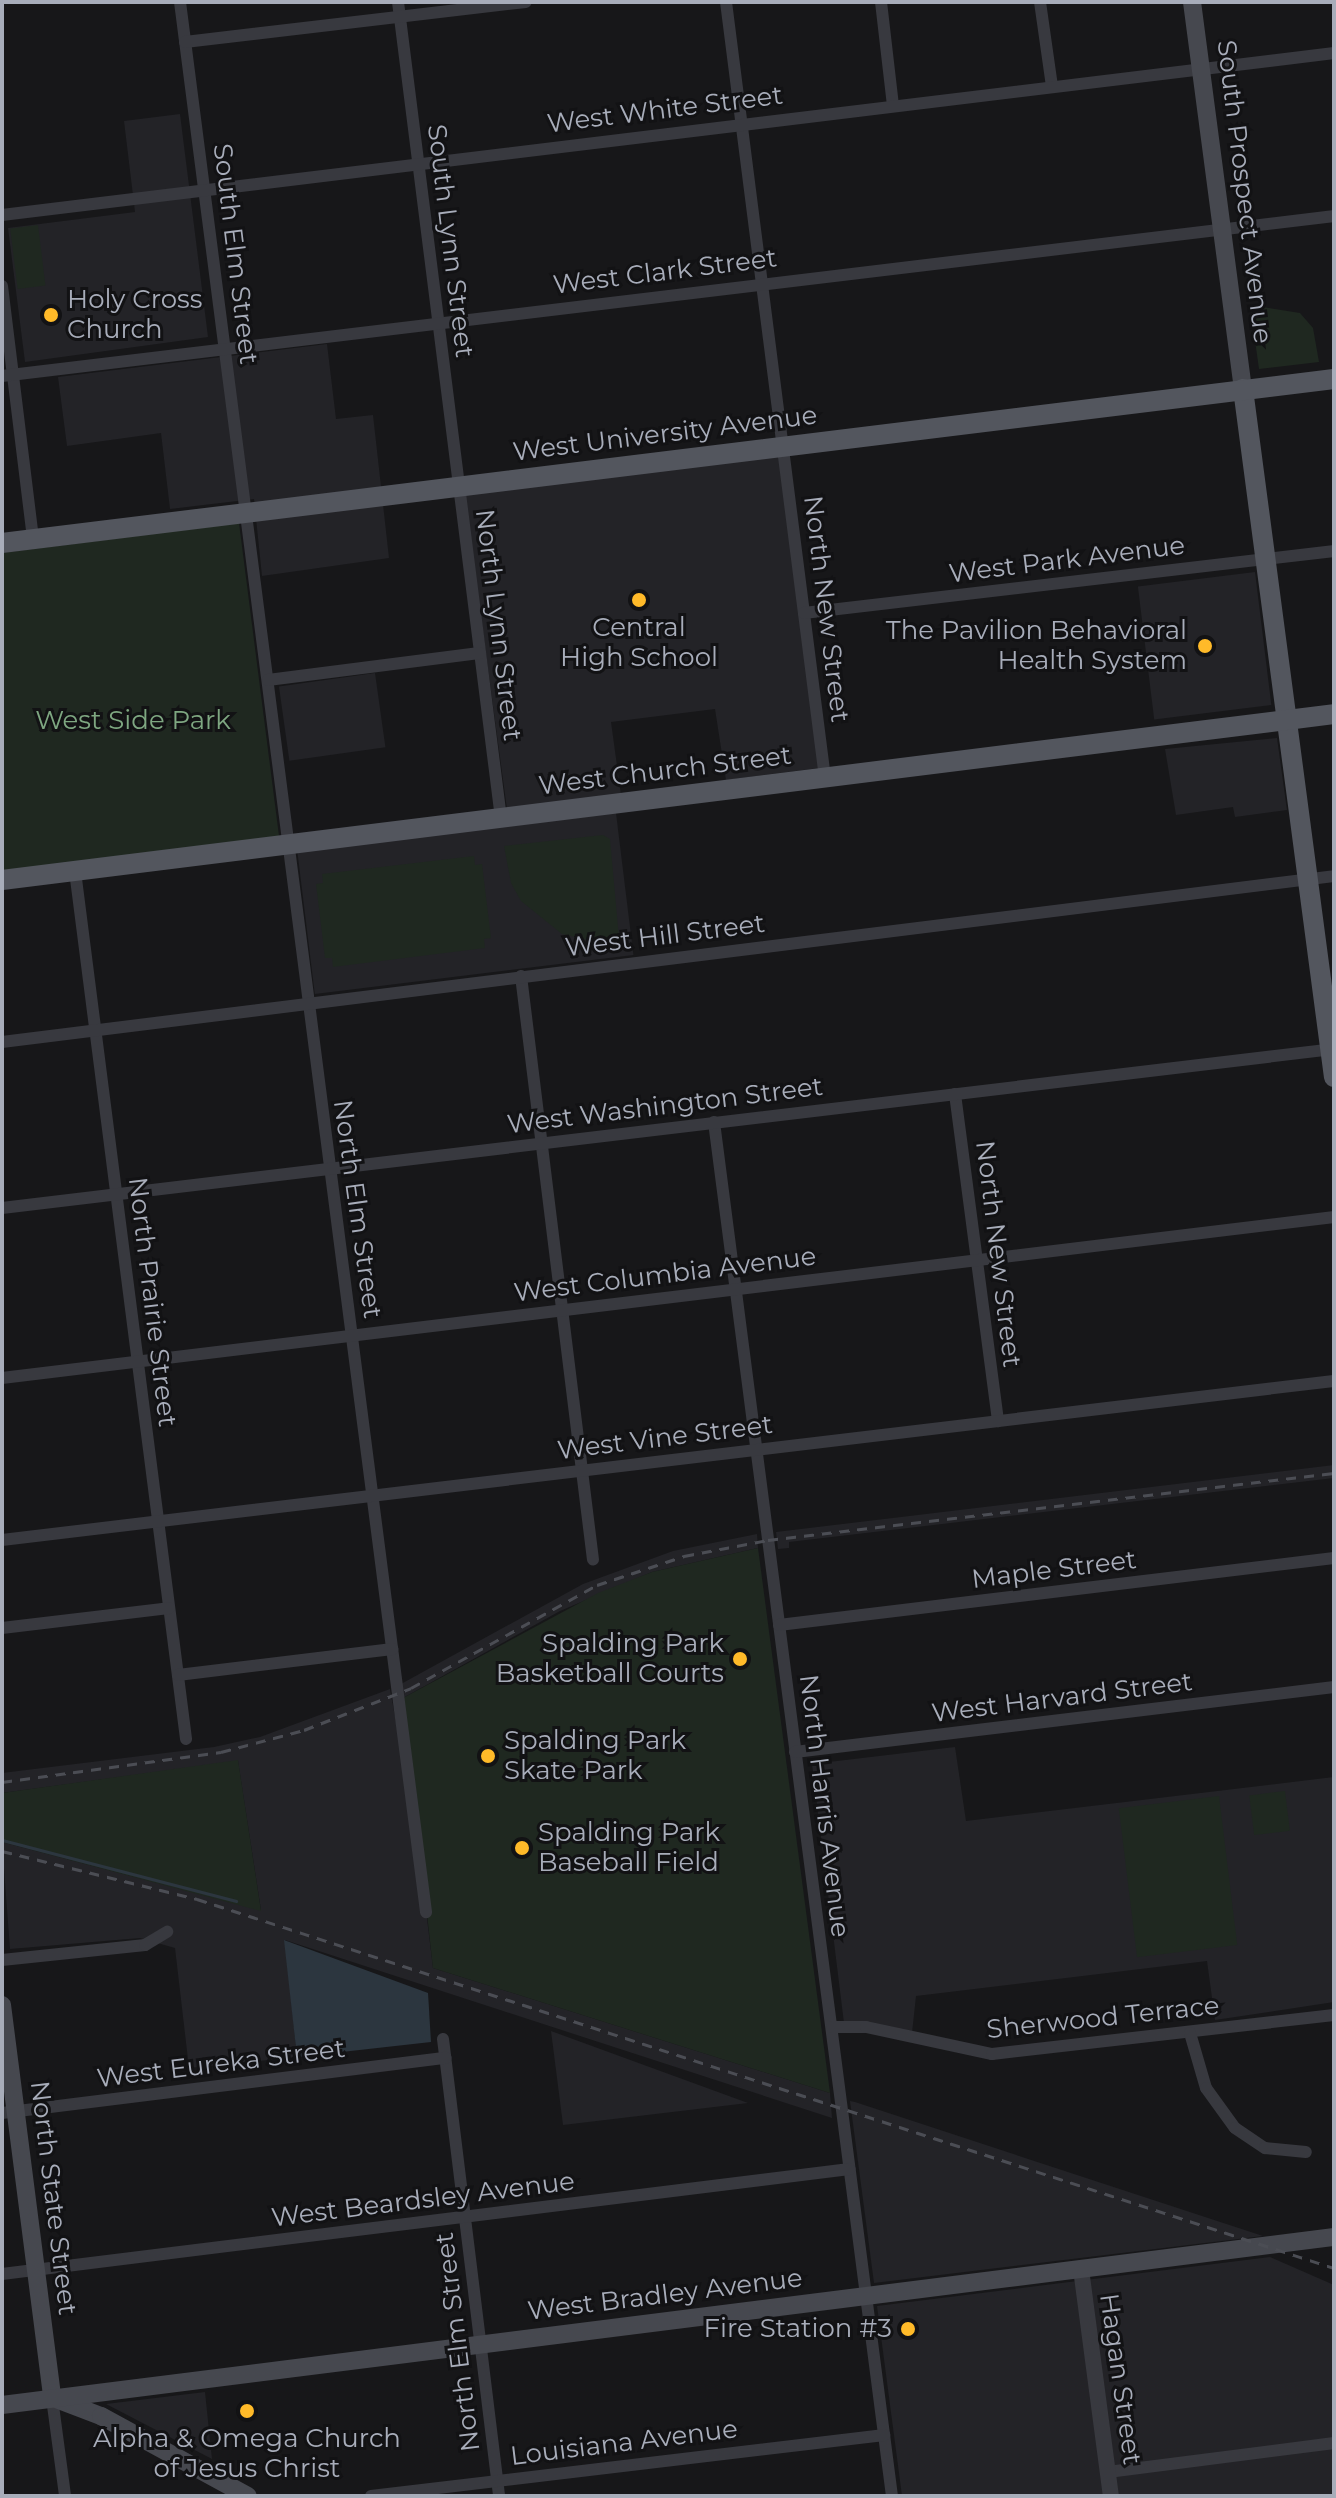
<!DOCTYPE html>
<html>
<head>
<meta charset="utf-8">
<style>
  body { margin:0 }
  #map { position:relative; width:1336px; height:2498px; overflow:hidden; background:#171719; font-family:Montserrat,sans-serif }
  div>[style] { position:absolute }
  .built>* { inset:0; background:#232327; transform-origin:0 0 }
  .green>* { inset:0; background:#1f2820; transform-origin:0 0 }
  .water>* { inset:0; background:#2c363f }
  .stream>* { height:3px; margin:-1.5px; padding:0 1.5px; transform-origin:1.5px; border-radius:1.5px; background:#2c363f }
  .minor>* { height:12px; margin:-6px; padding:0 6px; transform-origin:6px; border-radius:6px; background:#38393f }
  .tertiary>* { height:16px; margin:-8px; padding:0 8px; transform-origin:8px; border-radius:8px; background:#38393f }
  .secondary>* { height:18px; margin:-9px; padding:0 9px; transform-origin:9px; border-radius:9px; background:#46484f }
  .primary>* { height:20px; margin:-10px; padding:0 10px; transform-origin:10px; border-radius:10px; background:#53565e }
  .rail>* { height:3px; margin-top:-1.5px; transform-origin:0; background:repeating-linear-gradient(90deg,#4b4d54 0 10px,transparent 0 18px) }
  .dots>* { width:22px; height:22px; translate:-50% -50%; box-sizing:border-box; border:4px solid #121214; border-radius:50% }
  span { translate:-50% -50%; white-space:nowrap; text-align:center; line-height:1.15; -webkit-text-stroke:6px #121214; paint-order:stroke }
  .street-label { font-size:26px; color:#a8adba }
  .poi-label { font-size:26px; color:#a8adba }
  .left { translate:0 -50%; text-align:left }
  .right { translate:-100% -50%; text-align:right }
  .park-label { font-size:26px; color:#7ea781 }
  .frame { position:absolute; inset:0; border:4px solid #a8adba; pointer-events:none }
</style>
</head>
<body>
<div id="map">
  <div class="built">
    <i style="clip-path:polygon(180px 114px,208px 337px,25px 362px,8px 228px,135px 212px,124px 121px)"></i>
    <i style="clip-path:polygon(327px 344px,336px 419px,373px 415px,389px 558px,262px 576px,254px 499px,170px 509px,161px 433px,67px 446px,58px 377px)"></i>
    <i style="clip-path:polygon(780px 452px,819px 768px,726px 780px,715px 709px,611px 722px,621px 795px,507px 809px,464px 491px)"></i>
    <i style="left:1255px;top:572px;width:134px;height:118px;rotate:83deg"></i>
    <i style="left:375px;top:673px;width:75px;height:97px;rotate:82deg"></i>
    <i style="clip-path:polygon(1277px 738px,1287px 810px,1235px 817px,1233px 807px,1176px 815px,1165px 749px)"></i>
    <i style="left:616px;top:813px;width:143px;height:321px;rotate:83deg"></i>
    <i style="clip-path:polygon(1334px 1465px,1334px 1478px,789px 1542px,789px 1548px,778px 1549px,776px 1532px)"></i>
    <i style="clip-path:polygon(757px 1534px,758px 1548px,652px 1572px,560px 1611px,403px 1698px,401px 1684px,583px 1584px,673px 1551px)"></i>
    <i style="clip-path:polygon(390px 1689px,418px 1845px,433px 1968px,830px 2093px,832px 2118px,285px 1940px,297px 2057px,189px 2068px,175px 1948px,140px 1938px,10px 1949px,2px 1842px,261px 1910px,238px 1761px,2px 1793px,2px 1773px,214px 1747px,260px 1737px)"></i>
    <i style="clip-path:polygon(955px 1747px,966px 1821px,1334px 1777px,1334px 2002px,1215px 2020px,1207px 1961px,916px 1996px,912px 2033px,844px 2023px,812px 1764px)"></i>
    <i style="clip-path:polygon(551px 2031px,748px 2103px,563px 2125px)"></i>
    <i style="clip-path:polygon(850px 2101px,855px 2102px,1263px 2236px,874px 2283px)"></i>
    <i style="clip-path:polygon(1270px 2257px,1334px 2285px,1334px 2496px,902px 2496px,877px 2306px)"></i>
    <i style="clip-path:polygon(205px 2392px,212px 2459px,106px 2404px)"></i>
  </div>
  <div class="green">
    <i style="left:38px;top:225px;width:61px;height:28px;rotate:83deg"></i>
    <i style="clip-path:polygon(1250px 305px,1300px 313px,1313px 328px,1319px 362px,1259px 369px)"></i>
    <i style="clip-path:polygon(239px 523px,279px 836px,2px 871px,2px 553px)"></i>
    <i style="clip-path:polygon(603px 835px,610px 839px,619px 938px,588px 940px,562px 934px,521px 901px,511px 883px,504px 846px)"></i>
    <i style="clip-path:polygon(474px 856px,475px 865px,482px 864px,491px 938px,484px 939px,485px 948px,333px 967px,332px 958px,325px 958px,316px 884px,323px 883px,322px 874px)"></i>
    <i style="clip-path:polygon(758px 1548px,830px 2093px,433px 1968px,403px 1698px,598px 1593px,652px 1572px)"></i>
    <i style="clip-path:polygon(238px 1760px,261px 1911px,2px 1842px,2px 1793px)"></i>
    <i style="left:1285px;top:1791px;width:40px;height:36px;rotate:83deg"></i>
    <i style="left:1219px;top:1796px;width:150px;height:101px;rotate:83deg"></i>
  </div>
  <div class="water">
    <i style="clip-path:polygon(284px 1940px,428px 1993px,431px 2042px,297px 2057px)"></i>
  </div>
  <div class="stream">
    <i style="left:2px;top:1840px;width:242px;rotate:14.6deg"></i>
  </div>
  <div class="minor">
    <i style="left:180px;top:2px;width:1926px;rotate:82.66deg"></i>
    <i style="left:398px;top:2px;width:822px;rotate:82.81deg"></i>
    <i style="left:726px;top:2px;width:782px;rotate:82.73deg"></i>
    <i style="left:881px;top:2px;width:104px;rotate:83.4deg"></i>
    <i style="left:1040px;top:2px;width:85px;rotate:81.9deg"></i>
    <i style="left:185px;top:42px;width:343px;rotate:-6.7deg"></i>
    <i style="left:2px;top:215px;width:1342px;rotate:-6.93deg"></i>
    <i style="left:2px;top:286px;width:255px;rotate:83deg"></i>
    <i style="left:2px;top:376px;width:1342px;rotate:-6.85deg"></i>
    <i style="left:804px;top:613px;width:534px;rotate:-6.67deg"></i>
    <i style="left:268px;top:680px;width:213px;rotate:-7.3deg"></i>
    <i style="left:75px;top:871px;width:875px;rotate:82.71deg"></i>
    <i style="left:521px;top:976px;width:588px;rotate:82.97deg"></i>
    <i style="left:2px;top:1042px;width:1342px;rotate:-7.1deg"></i>
    <i style="left:955px;top:1094px;width:330px;rotate:82.5deg"></i>
    <i style="left:714px;top:1122px;width:1385px;rotate:82.62deg"></i>
    <i style="left:2px;top:1208px;width:1340px;rotate:-6.81deg"></i>
    <i style="left:2px;top:1378px;width:1342px;rotate:-6.89deg"></i>
    <i style="left:2px;top:1540px;width:1341px;rotate:-6.81deg"></i>
    <i style="left:779px;top:1625px;width:559px;rotate:-6.88deg"></i>
    <i style="left:2px;top:1628px;width:168px;rotate:-6.8deg"></i>
    <i style="left:178px;top:1675px;width:216px;rotate:-6.9deg"></i>
    <i style="left:795px;top:1752px;width:543px;rotate:-6.88deg"></i>
    <i style="left:2px;top:1960px;width:144px;rotate:-6deg"></i>
    <i style="left:145px;top:1945px;width:26px;rotate:-31deg"></i>
    <i style="left:832px;top:2027px;width:34px"></i>
    <i style="left:866px;top:2027px;width:129px;rotate:12.1deg"></i>
    <i style="left:992px;top:2054px;width:344px;rotate:-6.5deg"></i>
    <i style="left:1190px;top:2033px;width:57px;rotate:73.8deg"></i>
    <i style="left:1206px;top:2088px;width:49px;rotate:54.1deg"></i>
    <i style="left:1235px;top:2128px;width:36px;rotate:34deg"></i>
    <i style="left:1265px;top:2148px;width:41px;rotate:5.6deg"></i>
    <i style="left:443px;top:2039px;width:460px;rotate:83deg"></i>
    <i style="left:2px;top:2113px;width:447px;rotate:-7.1deg"></i>
    <i style="left:2px;top:2274px;width:854px;rotate:-7.06deg"></i>
    <i style="left:52px;top:2398px;width:99px;rotate:82.4deg"></i>
    <i style="left:1108px;top:2472px;width:228px;rotate:-7.3deg"></i>
    <i style="left:371px;top:2496px;width:517px;rotate:-6.78deg"></i>
  </div>
  <div class="tertiary">
    <i style="left:1081px;top:2269px;width:229px;rotate:82.5deg"></i>
  </div>
  <div class="secondary">
    <i style="left:1192px;top:2px;width:390px;rotate:82.5deg"></i>
    <i style="left:2px;top:2005px;width:396px;rotate:82.7deg"></i>
    <i style="left:59px;top:2400px;width:45px;rotate:20.9deg"></i>
    <i style="left:101px;top:2416px;width:167px;rotate:28.6deg"></i>
    <i style="left:2px;top:2405px;width:1343px;rotate:-7.19deg"></i>
  </div>
  <div class="primary">
    <i style="left:1243px;top:389px;width:694px;rotate:82.47deg"></i>
    <i style="left:2px;top:543px;width:1342px;rotate:-7.02deg"></i>
    <i style="left:2px;top:880px;width:1342px;rotate:-7.1deg"></i>
  </div>
  <div class="rail">
    <i style="left:2px;top:1782px;width:221px;rotate:-7.8deg"></i>
    <i style="left:221px;top:1752px;width:86px;rotate:-14.8deg"></i>
    <i style="left:304px;top:1730px;width:115px;rotate:-21.4deg"></i>
    <i style="left:411px;top:1688px;width:213px;rotate:-29deg"></i>
    <i style="left:597px;top:1585px;width:92px;rotate:-18.4deg"></i>
    <i style="left:684px;top:1556px;width:86px;rotate:-10.8deg"></i>
    <i style="left:768px;top:1540px;width:570px;rotate:-6.75deg"></i>
    <i style="left:2px;top:1851px;width:201px;rotate:13.8deg"></i>
    <i style="left:197px;top:1899px;width:1195px;rotate:17.98deg"></i>
  </div>
  <div class="dots">
    <i style="left:51px;top:315px;background:#ffba29"></i>
    <i style="left:639px;top:600px;background:#ffba29"></i>
    <i style="left:1205px;top:646px;background:#ffba29"></i>
    <i style="left:740px;top:1659px;background:#ffba29"></i>
    <i style="left:488px;top:1756px;background:#ffba29"></i>
    <i style="left:522px;top:1848px;background:#ffba29"></i>
    <i style="left:908px;top:2329px;background:#ffba29"></i>
    <i style="left:247px;top:2411px;background:#ffba29"></i>
  </div>
  <div class="street-label">
    <span style="left:665px;top:110px;rotate:-7deg">West White Street</span>
    <span style="left:1244px;top:192px;rotate:83deg">South Prospect Avenue</span>
    <span style="left:450px;top:241px;rotate:83deg">South Lynn Street</span>
    <span style="left:235px;top:254px;rotate:83deg">South Elm Street</span>
    <span style="left:665px;top:272px;rotate:-7deg">West Clark Street</span>
    <span style="left:665px;top:434px;rotate:-7deg">West University Avenue</span>
    <span style="left:1067px;top:560px;rotate:-7deg">West Park Avenue</span>
    <span style="left:826px;top:609px;rotate:83deg">North New Street</span>
    <span style="left:498px;top:625px;rotate:83deg">North Lynn Street</span>
    <span style="left:665px;top:771px;rotate:-7deg">West Church Street</span>
    <span style="left:665px;top:936px;rotate:-7deg">West Hill Street</span>
    <span style="left:665px;top:1106px;rotate:-7deg">West Washington Street</span>
    <span style="left:357px;top:1209px;rotate:82deg">North Elm Street</span>
    <span style="left:998px;top:1254px;rotate:83deg">North New Street</span>
    <span style="left:665px;top:1275px;rotate:-7deg">West Columbia Avenue</span>
    <span style="left:152px;top:1302px;rotate:83deg">North Prairie Street</span>
    <span style="left:665px;top:1438px;rotate:-7deg">West Vine Street</span>
    <span style="left:1054px;top:1570px;rotate:-7deg">Maple Street</span>
    <span style="left:1062px;top:1698px;rotate:-7deg">West Harvard Street</span>
    <span style="left:824px;top:1806px;rotate:83deg">North Harris Avenue</span>
    <span style="left:1103px;top:2018px;rotate:-6deg">Sherwood Terrace</span>
    <span style="left:221px;top:2064px;rotate:-7deg">West Eureka Street</span>
    <span style="left:53px;top:2198px;rotate:83deg">North State Street</span>
    <span style="left:423px;top:2200px;rotate:-7deg">West Beardsley Avenue</span>
    <span style="left:665px;top:2295px;rotate:-7deg">West Bradley Avenue</span>
    <span style="left:458px;top:2342px;rotate:-97deg">North Elm Street</span>
    <span style="left:1120px;top:2379px;rotate:82deg">Hagan Street</span>
    <span style="left:624px;top:2443px;rotate:-7deg">Louisiana Avenue</span>
  </div>
  <div class="poi-label">
    <span class="left" style="left:67px;top:315px">Holy Cross<br>Church</span>
    <span style="left:639px;top:643px">Central<br>High School</span>
    <span class="right" style="left:1187px;top:646px">The Pavilion Behavioral<br>Health System</span>
    <span class="right" style="left:724px;top:1659px">Spalding Park<br>Basketball Courts</span>
    <span class="left" style="left:504px;top:1756px">Spalding Park<br>Skate Park</span>
    <span class="left" style="left:538px;top:1848px">Spalding Park<br>Baseball Field</span>
    <span class="right" style="left:892px;top:2329px">Fire Station #3</span>
    <span style="left:247px;top:2454px">Alpha &amp; Omega Church<br>of Jesus Christ</span>
  </div>
  <div class="park-label">
    <span style="left:133px;top:721px">West Side Park</span>
  </div>
  <div class="frame"></div>
</div>
</body>
</html>
